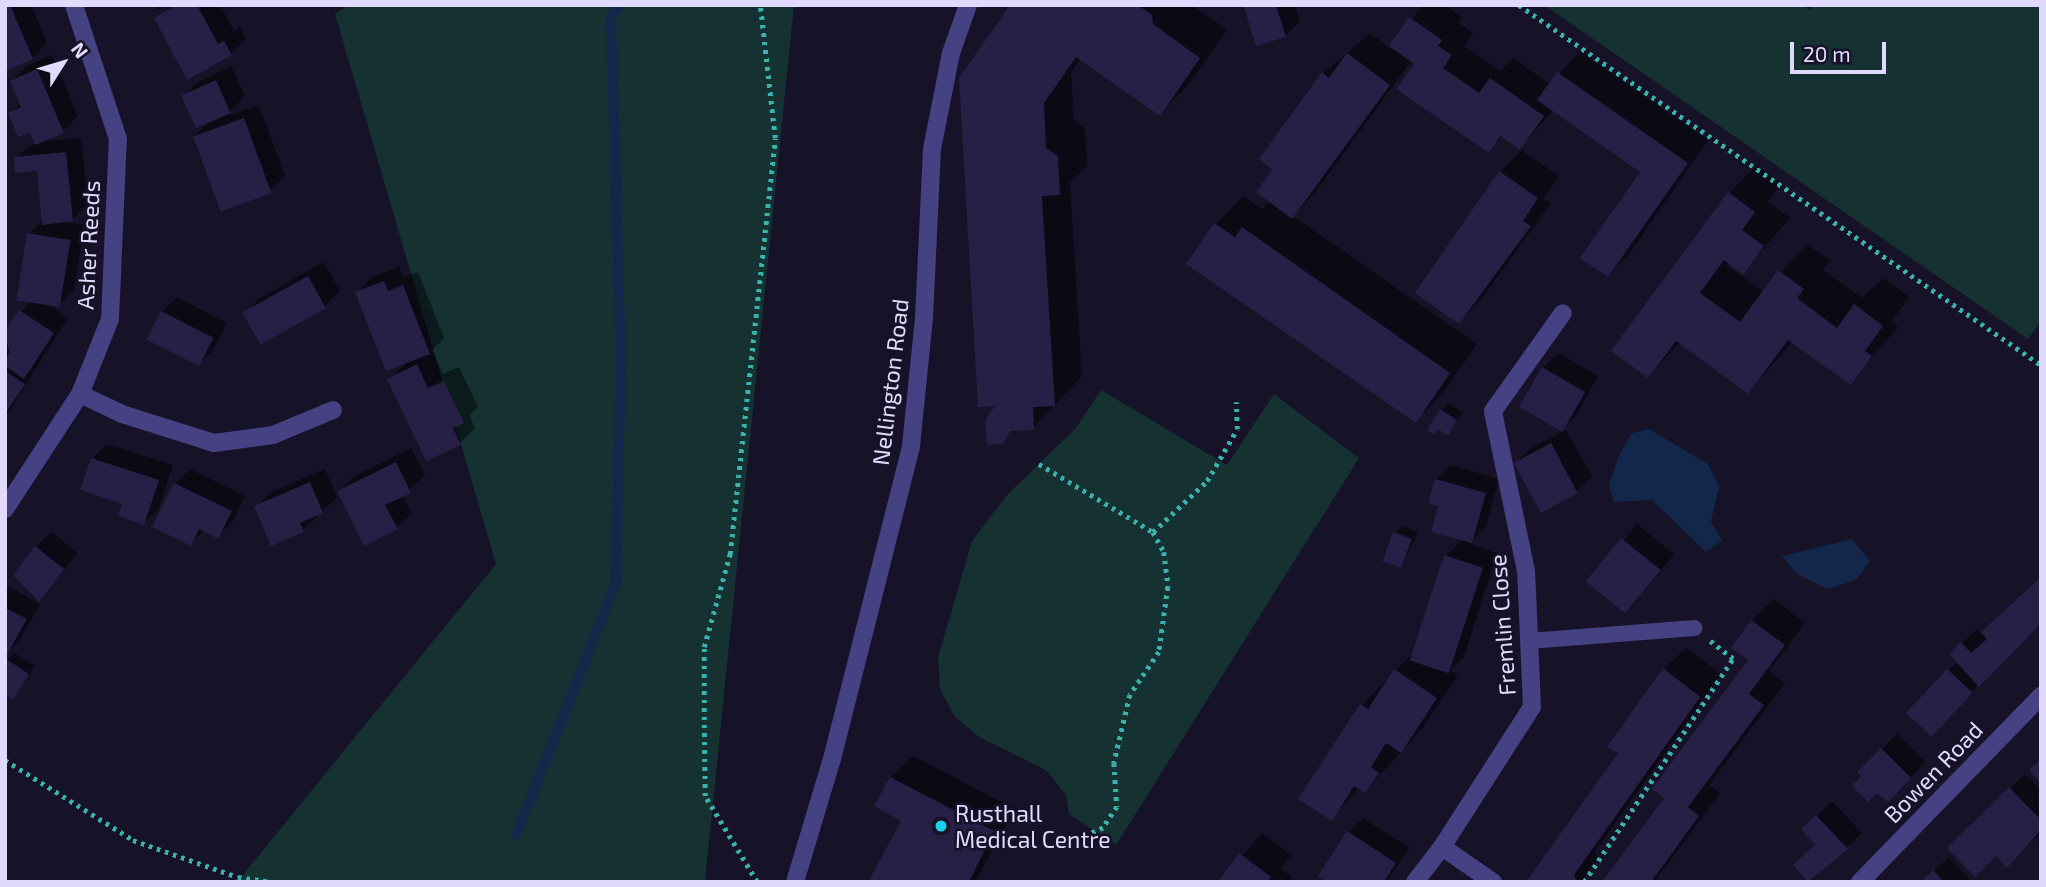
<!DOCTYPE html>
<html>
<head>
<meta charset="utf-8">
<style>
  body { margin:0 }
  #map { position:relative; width:2046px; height:887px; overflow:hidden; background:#161227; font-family:"Exo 2",sans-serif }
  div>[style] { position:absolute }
  .green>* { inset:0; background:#153131 }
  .water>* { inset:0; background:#13274b }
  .shadow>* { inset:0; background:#0007; transform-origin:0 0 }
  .stream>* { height:10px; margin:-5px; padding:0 5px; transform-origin:5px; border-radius:5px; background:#13274b }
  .building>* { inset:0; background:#281f47; transform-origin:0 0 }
  .path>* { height:4.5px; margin-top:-2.25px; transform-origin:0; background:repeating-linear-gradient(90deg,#3ab2ad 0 3.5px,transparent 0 8.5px) }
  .service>* { height:16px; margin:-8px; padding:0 8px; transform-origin:8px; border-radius:8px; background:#454183 }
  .minor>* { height:18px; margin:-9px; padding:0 9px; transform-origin:9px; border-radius:9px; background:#454183 }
  .dots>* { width:19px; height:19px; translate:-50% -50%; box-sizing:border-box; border:4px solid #161227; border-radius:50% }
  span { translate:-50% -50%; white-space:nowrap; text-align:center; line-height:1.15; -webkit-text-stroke:5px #161227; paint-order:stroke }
  .street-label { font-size:23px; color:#e0dbfc }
  .poi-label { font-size:23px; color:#e0dbfc }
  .left { translate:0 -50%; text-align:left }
  .frame { position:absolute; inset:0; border:7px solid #e0dbfc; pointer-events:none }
  .north { position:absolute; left:28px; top:28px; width:70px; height:70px; -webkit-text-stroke:5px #161227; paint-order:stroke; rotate:53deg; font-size:19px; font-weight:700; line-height:28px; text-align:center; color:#e0dbfc }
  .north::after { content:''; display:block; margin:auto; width:24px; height:32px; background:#e0dbfc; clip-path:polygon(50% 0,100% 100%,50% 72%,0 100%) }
  .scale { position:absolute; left:1790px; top:42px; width:96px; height:32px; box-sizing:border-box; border:4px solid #e0dbfc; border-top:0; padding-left:9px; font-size:21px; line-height:24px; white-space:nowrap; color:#e0dbfc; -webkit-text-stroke:5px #161227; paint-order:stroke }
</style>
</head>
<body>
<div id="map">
  <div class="green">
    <i style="clip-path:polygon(349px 5px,794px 5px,705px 882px,237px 882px,496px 564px,335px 14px)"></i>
    <i style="clip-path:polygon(1544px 5px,1802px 5px,1810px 10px,1813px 5px,2041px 5px,2041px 321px,2028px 339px)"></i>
    <i style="clip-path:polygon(1101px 390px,1227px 465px,1274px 394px,1359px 458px,1116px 845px,1069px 814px,1066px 795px,1046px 770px,979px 737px,954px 716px,940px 689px,938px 657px,972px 541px,1007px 495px,1076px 428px)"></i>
  </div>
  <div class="water">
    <i style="clip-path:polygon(1649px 429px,1708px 464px,1719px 486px,1711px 522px,1722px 540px,1706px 552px,1652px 500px,1614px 502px,1609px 485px,1619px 455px,1632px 433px)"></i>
    <i style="clip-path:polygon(1852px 539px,1870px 561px,1856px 580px,1827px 589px,1797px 574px,1782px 556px)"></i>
  </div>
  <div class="shadow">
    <i style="clip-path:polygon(5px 5px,31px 5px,47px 43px,32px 58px)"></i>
    <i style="clip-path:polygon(155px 5px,166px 5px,159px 10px)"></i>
    <i style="clip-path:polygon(174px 5px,171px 11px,181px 5px,220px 5px,234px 31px,240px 27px,246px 39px,231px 54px,188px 78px,156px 19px)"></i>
    <i style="clip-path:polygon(1012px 5px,1192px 5px,1227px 30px,1187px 86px,1160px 114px,1081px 58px,1071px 73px,1074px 120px,1085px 128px,1087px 166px,1070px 183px,1082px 376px,1033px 428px,1014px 429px,1001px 443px)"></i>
    <i style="clip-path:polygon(1249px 5px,1295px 5px,1300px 21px,1285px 36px,1246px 8px)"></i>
    <i style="clip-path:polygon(1423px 5px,1445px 5px,1462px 17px,1459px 23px,1473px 33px,1464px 46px,1500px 71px,1513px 58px,1550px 84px,1580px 51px,1708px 140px,1630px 253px,1608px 275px,1642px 172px,1553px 110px,1520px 148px,1503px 136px,1488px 150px,1412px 60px,1314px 194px,1293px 216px,1477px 344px,1443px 393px,1416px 420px,1188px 264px,1216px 224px,1243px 196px,1262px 209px,1271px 201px,1275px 169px,1323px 74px,1370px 33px,1390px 48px)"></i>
    <i style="clip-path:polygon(52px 55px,78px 116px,63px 131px,41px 141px,81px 138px,88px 204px,73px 219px,62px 222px,84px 225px,74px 290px,59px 305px,45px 302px,68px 318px,5px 417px,5px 333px,31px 300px,29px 234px,44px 219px,38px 169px,16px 158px,36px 142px,31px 131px,10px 114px,21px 103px,12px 81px,27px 66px)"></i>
    <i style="clip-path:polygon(231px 66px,245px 96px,226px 116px,259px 105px,285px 176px,270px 191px,195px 136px,209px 122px,183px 97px,198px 82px)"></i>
    <i style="clip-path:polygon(1522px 150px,1559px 176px,1543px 198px,1551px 203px,1481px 300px,1459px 321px,1500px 172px)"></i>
    <i style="clip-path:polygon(1757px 165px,1781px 183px,1768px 202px,1790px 218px,1743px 272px,1729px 261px,1726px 265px,1764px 292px,1807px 244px,1830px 260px,1823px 270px,1862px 298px,1883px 278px,1909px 297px,1891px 322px,1898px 327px,1850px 383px,1793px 341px,1748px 392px,1680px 342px,1648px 376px,1729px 193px)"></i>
    <i style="clip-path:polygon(324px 262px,340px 291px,325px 306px,246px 313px,260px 298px)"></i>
    <i style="clip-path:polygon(399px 267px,403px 277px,418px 272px,444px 338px,432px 350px,443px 374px,459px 367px,478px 407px,469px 415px,475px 428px,460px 443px,427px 459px,390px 379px,408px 361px,358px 292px,372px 277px)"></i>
    <i style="clip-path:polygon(177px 297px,227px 323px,213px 350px,198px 365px,149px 339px,162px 312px)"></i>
    <i style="clip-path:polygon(1558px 353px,1598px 376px,1577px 414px,1562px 429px,1543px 368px)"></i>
    <i style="clip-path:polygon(1449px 403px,1463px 413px,1447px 434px,1442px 410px)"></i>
    <i style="clip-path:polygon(1566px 430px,1592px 476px,1577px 491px,1542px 510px,1516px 463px,1531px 448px)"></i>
    <i style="clip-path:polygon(107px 444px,173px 465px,159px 508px,144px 523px,92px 459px)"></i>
    <i style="clip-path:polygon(411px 448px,425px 476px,402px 495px,412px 513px,397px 528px,339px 491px,354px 476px)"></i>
    <i style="clip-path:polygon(1451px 465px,1499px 479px,1486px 526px,1469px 544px,1497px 553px,1464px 657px,1450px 670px,1458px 675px,1422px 729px,1365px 791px,1359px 787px,1332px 818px,1362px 705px,1414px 652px,1446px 556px,1463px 539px,1436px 480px)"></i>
    <i style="clip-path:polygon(190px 469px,245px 496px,233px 521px,218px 536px,204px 530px,190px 544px,175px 484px)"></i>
    <i style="clip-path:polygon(325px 469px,337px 497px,303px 530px,256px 507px,271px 492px)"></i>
    <i style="left:1637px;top:524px;width:48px;height:75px;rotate:39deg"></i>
    <i style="clip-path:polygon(1402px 526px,1418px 532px,1401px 566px,1395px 533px)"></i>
    <i style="clip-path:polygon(51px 532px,78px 553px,39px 599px,36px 547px)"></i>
    <i style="clip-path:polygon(9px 587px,40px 604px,20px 639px,6px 654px,5px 591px)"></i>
    <i style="clip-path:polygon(1774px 599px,1805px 623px,1769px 671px,1785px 683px,1709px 785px,1720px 793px,1654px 882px,1604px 882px,1666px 798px,1750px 660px,1752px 621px)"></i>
    <i style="clip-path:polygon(1998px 617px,1986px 677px,1946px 719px,1908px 712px,1958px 661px,1951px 654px,1977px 629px,1981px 633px)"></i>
    <i style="clip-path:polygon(1686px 648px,1721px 674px,1594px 853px,1599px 857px,1581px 882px,1529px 882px,1620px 753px,1664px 669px)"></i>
    <i style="clip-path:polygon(14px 653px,35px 666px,13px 698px,7px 660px)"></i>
    <i style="left:1897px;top:734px;width:40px;height:54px;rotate:45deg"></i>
    <i style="clip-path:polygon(913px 756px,1015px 809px,975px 882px,870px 882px,903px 820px,891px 778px)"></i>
    <i style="clip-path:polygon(2025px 774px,2041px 790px,2041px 833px,2007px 865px,1996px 854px,1950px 848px)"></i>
    <i style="clip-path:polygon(1832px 801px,1862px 833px,1810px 882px,1795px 865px,1817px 844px,1803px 829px)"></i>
    <i style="clip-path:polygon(1363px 818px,1410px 848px,1386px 882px,1354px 882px,1349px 832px)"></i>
    <i style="clip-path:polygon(1262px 833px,1291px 855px,1281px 869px,1292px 877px,1288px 882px,1220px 882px)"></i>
    <i style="clip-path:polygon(1949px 857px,1972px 882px,1922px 882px)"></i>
  </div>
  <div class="stream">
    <i style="left:516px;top:835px;width:270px;rotate:-68.3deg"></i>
    <i style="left:616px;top:584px;width:227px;rotate:-88.7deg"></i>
    <i style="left:621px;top:357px;width:341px;rotate:-91.7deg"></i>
    <i style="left:611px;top:16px;width:14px;rotate:-51deg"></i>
  </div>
  <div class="building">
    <i style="clip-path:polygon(5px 5px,10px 5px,33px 59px,5px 71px)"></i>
    <i style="clip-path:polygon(177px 5px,197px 5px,218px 44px,224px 41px,232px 55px,187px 80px,154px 18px)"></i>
    <i style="clip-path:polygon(1010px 5px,1139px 6px,1152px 15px,1153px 24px,1200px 58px,1160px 116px,1076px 57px,1044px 103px,1046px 148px,1058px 156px,1060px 195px,1042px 196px,1055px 406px,1033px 407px,1034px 430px,1011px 431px,1002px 444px,987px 445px,985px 420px,995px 406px,978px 407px,959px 78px)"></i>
    <i style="clip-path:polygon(1276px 5px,1286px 37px,1256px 46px,1244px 7px)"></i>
    <i style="clip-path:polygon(1409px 17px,1442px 40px,1438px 46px,1452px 55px,1443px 68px,1479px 93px,1490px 78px,1544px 116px,1520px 150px,1500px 136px,1489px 153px,1396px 89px,1414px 64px,1389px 46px)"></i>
    <i style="clip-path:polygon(1347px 53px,1390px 85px,1292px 219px,1256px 192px,1272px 170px,1259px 159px,1322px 72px,1329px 78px)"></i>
    <i style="clip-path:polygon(37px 69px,64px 133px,35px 145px,30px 133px,18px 137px,8px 113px,21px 107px,10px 81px)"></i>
    <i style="clip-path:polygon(1557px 72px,1688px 163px,1608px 277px,1580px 258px,1640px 172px,1537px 100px)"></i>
    <i style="left:216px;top:80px;width:36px;height:38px;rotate:66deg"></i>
    <i style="left:244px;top:118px;width:80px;height:54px;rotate:70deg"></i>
    <i style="clip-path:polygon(66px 152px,73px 221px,42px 225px,37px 171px,15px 173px,14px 157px)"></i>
    <i style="clip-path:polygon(1499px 171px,1538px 198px,1523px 221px,1531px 226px,1459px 324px,1415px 293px)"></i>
    <i style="clip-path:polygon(1728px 192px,1755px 212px,1742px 230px,1764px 246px,1743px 275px,1724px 260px,1700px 293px,1740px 322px,1778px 270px,1804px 289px,1797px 298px,1837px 328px,1854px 304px,1883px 326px,1865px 351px,1872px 356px,1851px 385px,1788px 340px,1748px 394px,1676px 341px,1648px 378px,1611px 351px)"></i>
    <i style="clip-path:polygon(1214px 223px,1235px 237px,1242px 227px,1450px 373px,1416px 423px,1186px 264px)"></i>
    <i style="left:27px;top:233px;width:44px;height:68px;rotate:9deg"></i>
    <i style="left:308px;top:276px;width:37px;height:75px;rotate:61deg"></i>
    <i style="clip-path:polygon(384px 281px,388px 291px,403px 285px,430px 354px,386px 371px,355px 292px)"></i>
    <i style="clip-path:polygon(19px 310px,54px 333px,24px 379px,5px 366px,9px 352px,5px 330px)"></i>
    <i style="left:161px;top:311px;width:59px;height:32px;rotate:27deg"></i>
    <i style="clip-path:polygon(417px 364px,428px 388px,444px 381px,464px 423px,453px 428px,461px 445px,426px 461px,387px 379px)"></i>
    <i style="left:1542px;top:367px;width:50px;height:46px;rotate:30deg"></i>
    <i style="clip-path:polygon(5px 371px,25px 384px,5px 414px)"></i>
    <i style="clip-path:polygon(1440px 409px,1457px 420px,1448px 436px,1438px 429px,1434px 435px,1427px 430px)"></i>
    <i style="left:1551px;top:443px;width:57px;height:42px;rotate:62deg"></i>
    <i style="clip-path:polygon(91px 458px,159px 480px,144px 525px,118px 516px,122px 504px,80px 490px)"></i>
    <i style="clip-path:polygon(396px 462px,411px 493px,385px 505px,398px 529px,364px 546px,337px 491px)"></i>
    <i style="clip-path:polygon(1435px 479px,1486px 493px,1472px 543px,1431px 532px,1438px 506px,1428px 503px)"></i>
    <i style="clip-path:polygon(310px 482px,323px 513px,300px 523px,304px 532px,271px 546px,254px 506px)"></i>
    <i style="clip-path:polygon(174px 483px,232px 511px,218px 539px,199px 529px,191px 546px,152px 527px)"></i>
    <i style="left:1393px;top:532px;width:20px;height:31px;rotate:20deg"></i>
    <i style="left:1621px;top:538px;width:51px;height:56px;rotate:39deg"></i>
    <i style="clip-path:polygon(35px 546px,64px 569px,39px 602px,13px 575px)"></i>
    <i style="left:1444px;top:555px;width:41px;height:111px;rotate:18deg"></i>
    <i style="clip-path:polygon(2041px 577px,2041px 624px,1979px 687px,1949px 654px,1961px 642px,1971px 653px,1987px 639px,1981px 632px)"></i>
    <i style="clip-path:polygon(5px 608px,27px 619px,5px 658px)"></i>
    <i style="clip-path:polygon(1751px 620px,1785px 645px,1749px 694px,1764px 705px,1688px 807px,1699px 816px,1651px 882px,1602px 882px,1664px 798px,1652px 789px,1748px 660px,1731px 648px)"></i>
    <i style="clip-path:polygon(5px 658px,29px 674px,13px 700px,5px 695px)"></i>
    <i style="clip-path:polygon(1663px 668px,1700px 697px,1574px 875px,1577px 882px,1526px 882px,1618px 753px,1607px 747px)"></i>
    <i style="clip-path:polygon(1394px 669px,1437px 698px,1401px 753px,1386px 743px,1371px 767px,1379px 773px,1365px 793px,1354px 786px,1332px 821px,1298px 799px,1360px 704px,1368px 709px)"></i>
    <i style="left:1947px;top:669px;width:35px;height:60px;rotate:43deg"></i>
    <i style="clip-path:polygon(1881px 748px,1911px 778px,1888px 802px,1877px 793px,1868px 802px,1852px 786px,1861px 776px,1857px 772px)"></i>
    <i style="clip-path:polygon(2041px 759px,2041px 783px,2029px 770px)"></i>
    <i style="clip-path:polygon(890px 777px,994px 831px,969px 882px,868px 882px,901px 821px,874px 806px)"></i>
    <i style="clip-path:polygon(2009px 787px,2041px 820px,2041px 830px,2007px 868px,1996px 856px,1975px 877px,1947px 848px)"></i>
    <i style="clip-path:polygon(1816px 815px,1848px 849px,1808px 882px,1793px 865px,1815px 845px,1801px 829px)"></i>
    <i style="clip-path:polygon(1347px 831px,1396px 863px,1384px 882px,1326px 882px,1318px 876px)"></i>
    <i style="clip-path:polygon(1239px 853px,1271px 877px,1267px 882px,1218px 882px)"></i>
    <i style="clip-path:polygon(1933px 870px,1944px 882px,1921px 882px)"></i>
  </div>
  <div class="path">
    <i style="left:1519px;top:5px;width:634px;rotate:34.59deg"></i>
    <i style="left:1039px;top:464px;width:133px;rotate:30.8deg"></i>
    <i style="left:1153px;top:532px;width:23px;rotate:61deg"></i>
    <i style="left:1164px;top:552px;width:35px;rotate:83deg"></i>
    <i style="left:1168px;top:587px;width:66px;rotate:97.9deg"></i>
    <i style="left:1159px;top:652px;width:52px;rotate:124deg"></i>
    <i style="left:1130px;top:695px;width:70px;rotate:103.2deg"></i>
    <i style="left:1114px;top:763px;width:44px;rotate:86.1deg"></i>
    <i style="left:1117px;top:807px;width:25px;rotate:124deg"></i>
    <i style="left:1103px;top:828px;width:34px;rotate:156deg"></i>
    <i style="left:1153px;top:532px;width:74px;rotate:-43.4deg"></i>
    <i style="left:1207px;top:481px;width:60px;rotate:-60deg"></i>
    <i style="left:1237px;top:429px;width:27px;rotate:-92deg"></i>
    <i style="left:5px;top:760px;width:151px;rotate:32deg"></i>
    <i style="left:133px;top:840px;width:111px;rotate:19.4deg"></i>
    <i style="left:238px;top:877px;width:37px;rotate:8deg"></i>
    <i style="left:757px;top:882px;width:100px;rotate:-121.2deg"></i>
    <i style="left:705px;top:796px;width:76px;rotate:-90.8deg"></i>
    <i style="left:704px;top:720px;width:73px;rotate:-90deg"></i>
    <i style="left:704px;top:647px;width:97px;rotate:-74.4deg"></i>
    <i style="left:730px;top:554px;width:418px;rotate:-83.8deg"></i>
    <i style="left:775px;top:138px;width:134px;rotate:-96.4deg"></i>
    <i style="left:1584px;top:882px;width:268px;rotate:-56.3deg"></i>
    <i style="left:1733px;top:659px;width:29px;rotate:-142deg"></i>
  </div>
  <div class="service">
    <i style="left:1529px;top:641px;width:166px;rotate:-4.5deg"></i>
  </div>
  <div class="minor">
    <i style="left:80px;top:394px;width:47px;rotate:25.5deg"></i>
    <i style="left:122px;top:414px;width:96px;rotate:17.5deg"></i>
    <i style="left:214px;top:443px;width:60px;rotate:-7.7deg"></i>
    <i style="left:273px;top:435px;width:65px;rotate:-22.6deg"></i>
    <i style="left:5px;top:509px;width:137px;rotate:-56.9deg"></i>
    <i style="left:80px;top:394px;width:81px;rotate:-68.2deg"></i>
    <i style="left:110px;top:319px;width:180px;rotate:-87.5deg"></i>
    <i style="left:118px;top:139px;width:141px;rotate:-108.2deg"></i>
    <i style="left:1442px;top:847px;width:62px;rotate:34.5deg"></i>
    <i style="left:795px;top:882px;width:128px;rotate:-73.3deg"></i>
    <i style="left:832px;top:759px;width:323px;rotate:-75.8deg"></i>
    <i style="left:911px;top:446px;width:129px;rotate:-84.2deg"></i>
    <i style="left:924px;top:318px;width:169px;rotate:-87.3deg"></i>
    <i style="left:932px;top:149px;width:98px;rotate:-78.8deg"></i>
    <i style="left:951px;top:53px;width:51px;rotate:-70.5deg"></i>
    <i style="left:1415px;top:882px;width:44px;rotate:-52.4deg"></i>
    <i style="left:1442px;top:847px;width:166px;rotate:-57.3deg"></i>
    <i style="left:1532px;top:707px;width:136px;rotate:-92.5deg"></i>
    <i style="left:1526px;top:571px;width:163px;rotate:-101.7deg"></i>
    <i style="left:1493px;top:411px;width:120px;rotate:-54.5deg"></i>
    <i style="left:1860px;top:882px;width:260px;rotate:-45.8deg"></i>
  </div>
  <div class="dots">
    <i style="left:941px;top:826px;background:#16d3ed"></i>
  </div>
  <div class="street-label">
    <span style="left:88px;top:245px;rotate:-87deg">Asher Reeds</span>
    <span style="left:890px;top:382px;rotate:-83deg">Nellington Road</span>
    <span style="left:1502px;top:625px;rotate:-94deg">Fremlin Close</span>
    <span style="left:1933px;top:772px;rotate:-46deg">Bowen Road</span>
  </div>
  <div class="poi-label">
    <span class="left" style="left:955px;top:826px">Rusthall<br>Medical Centre</span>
  </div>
  <div class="frame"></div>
  <div class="north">N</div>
  <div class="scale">20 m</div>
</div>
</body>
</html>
